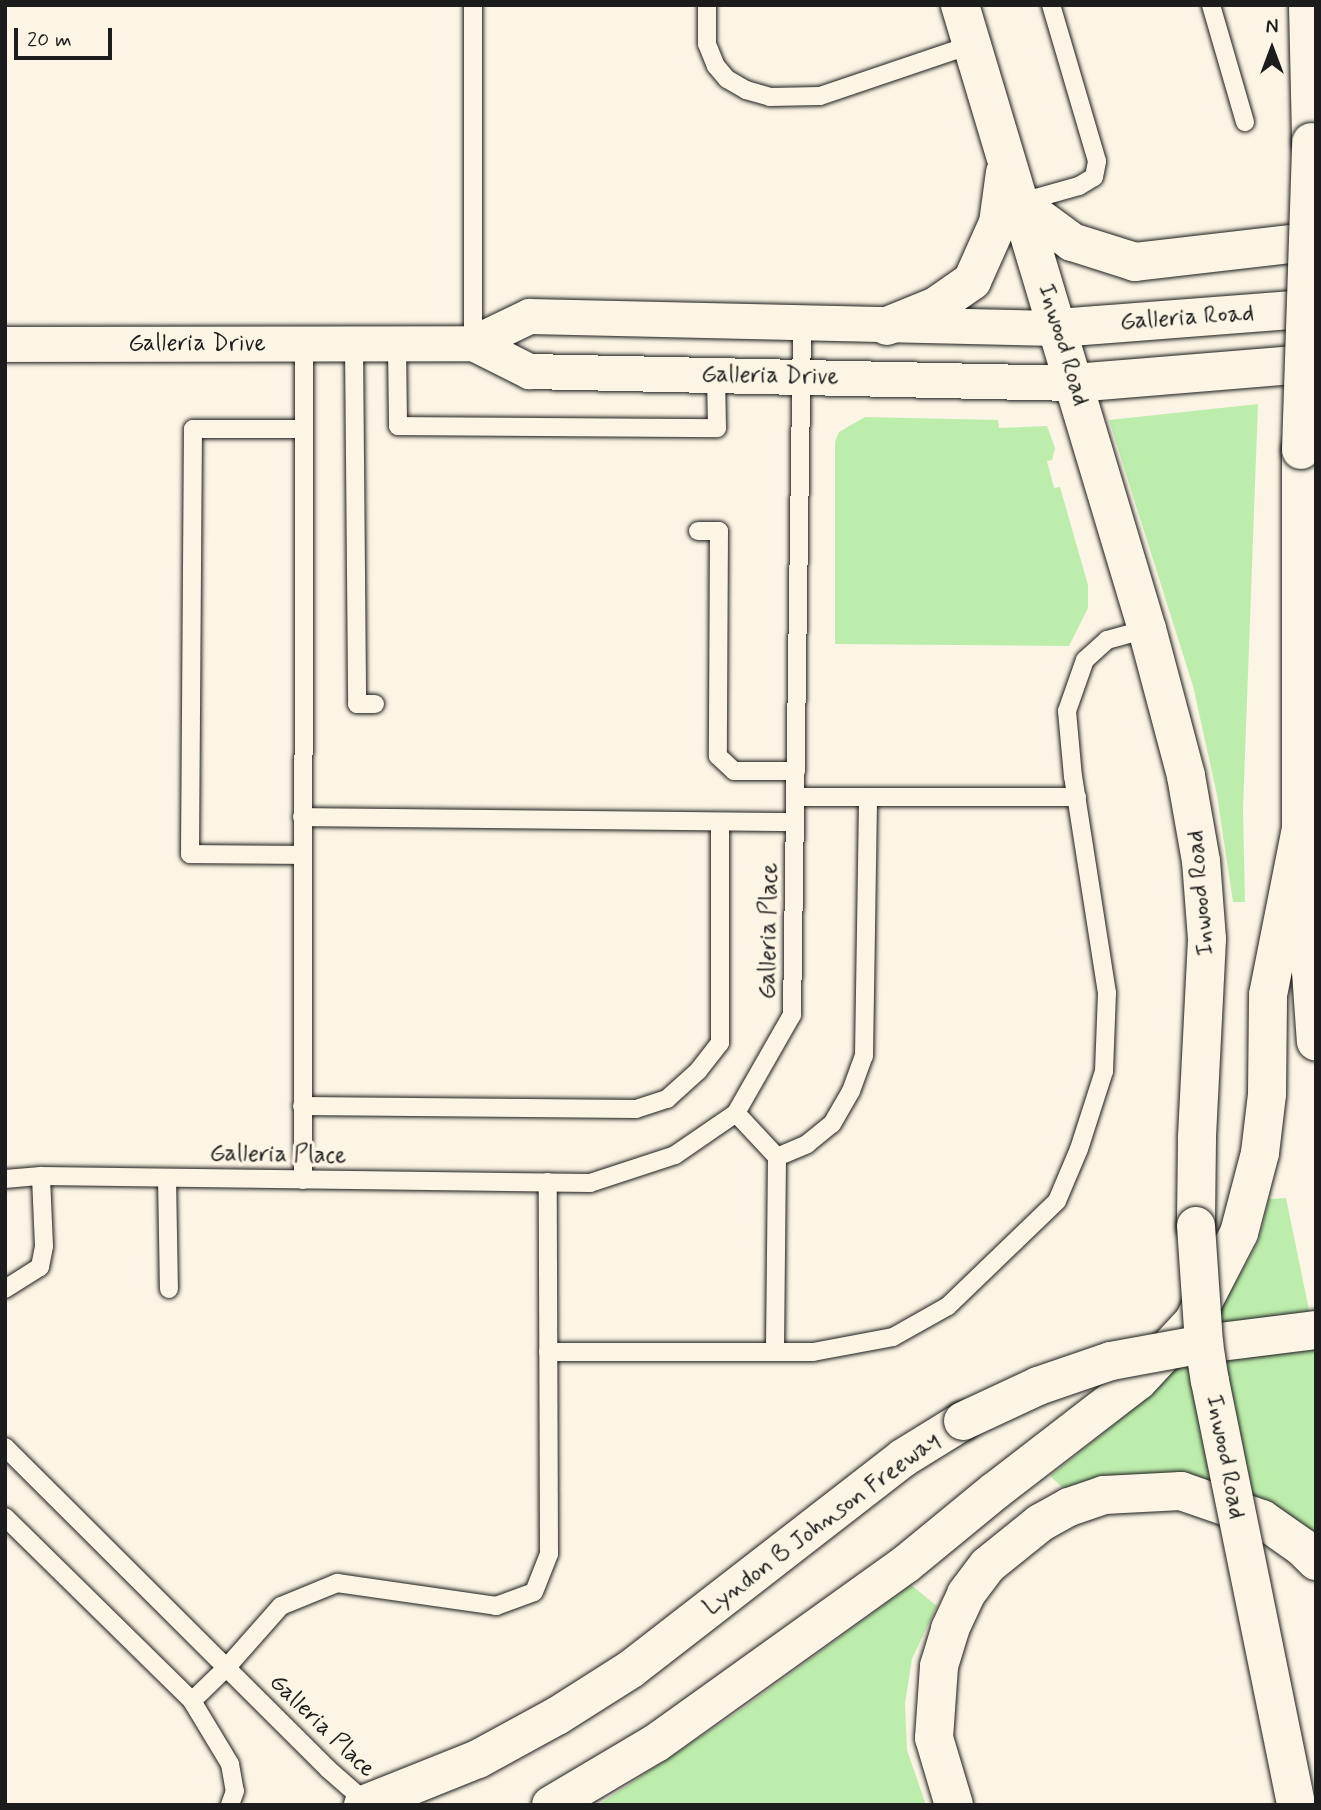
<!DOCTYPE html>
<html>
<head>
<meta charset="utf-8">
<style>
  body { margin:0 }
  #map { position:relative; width:1321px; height:1810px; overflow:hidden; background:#fcf5e5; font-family:Mynerve,sans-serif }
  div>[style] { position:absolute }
  .green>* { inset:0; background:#bdedac }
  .roads { filter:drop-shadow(0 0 2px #1c1c1c) drop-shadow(0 0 2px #1c1c1c) }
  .service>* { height:18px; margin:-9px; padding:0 9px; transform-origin:9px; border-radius:9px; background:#fcf5e5 }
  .minor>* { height:35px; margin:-17.5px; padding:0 17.5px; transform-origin:17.5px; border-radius:17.5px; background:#fcf5e5 }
  .tertiary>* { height:38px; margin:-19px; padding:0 19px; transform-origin:19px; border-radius:19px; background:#fcf5e5 }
  .secondary>* { height:38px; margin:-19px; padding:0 19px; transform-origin:19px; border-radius:19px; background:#fcf5e5 }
  .motorway>* { height:38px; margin:-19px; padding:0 19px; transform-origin:19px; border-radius:19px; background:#fcf5e5 }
  .bridges { filter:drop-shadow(0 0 2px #1c1c1c) drop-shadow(0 0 2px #1c1c1c) }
  .secondary-bridge>* { height:38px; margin:-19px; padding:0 19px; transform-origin:19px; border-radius:19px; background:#fcf5e5 }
  .motorway-bridge>* { height:38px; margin:-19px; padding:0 19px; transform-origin:19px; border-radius:19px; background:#fcf5e5 }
  span { translate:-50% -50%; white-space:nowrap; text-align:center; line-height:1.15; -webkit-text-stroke:7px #fcf5e5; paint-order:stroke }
  .street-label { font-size:24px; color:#1c1c1c }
  .frame { position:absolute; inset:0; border:7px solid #1c1c1c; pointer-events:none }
  .north { position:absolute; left:1237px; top:14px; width:70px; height:70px; -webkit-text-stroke:5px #fcf5e5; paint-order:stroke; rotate:0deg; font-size:19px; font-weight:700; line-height:28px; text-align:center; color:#1c1c1c }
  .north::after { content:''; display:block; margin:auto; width:24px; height:32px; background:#1c1c1c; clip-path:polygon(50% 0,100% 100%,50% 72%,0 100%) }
  .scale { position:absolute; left:14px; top:28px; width:98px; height:32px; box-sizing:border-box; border:4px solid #1c1c1c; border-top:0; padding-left:9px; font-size:21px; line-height:24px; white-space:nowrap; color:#1c1c1c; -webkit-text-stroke:5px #fcf5e5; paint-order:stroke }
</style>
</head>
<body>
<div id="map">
  <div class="green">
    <i style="clip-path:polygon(1258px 404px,1243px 809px,1245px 902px,1233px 902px,1217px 795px,1193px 686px,1109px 420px)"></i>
    <i style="clip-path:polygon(865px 417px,998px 420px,999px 428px,1047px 426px,1055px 448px,1052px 460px,1047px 461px,1054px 488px,1060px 487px,1088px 585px,1088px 608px,1069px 646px,835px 644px,835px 442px,839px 432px)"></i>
    <i style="clip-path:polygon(1286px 1198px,1316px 1344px,1316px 1540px,1290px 1516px,1064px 1489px,1050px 1476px,1127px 1414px,1227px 1298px,1258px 1242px,1269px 1199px)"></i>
    <i style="clip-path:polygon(911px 1585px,937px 1606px,912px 1659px,905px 1703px,907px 1750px,926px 1805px,598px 1805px,735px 1714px)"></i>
  </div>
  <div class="roads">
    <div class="service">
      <i style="left:707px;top:5px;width:39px;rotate:90deg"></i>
      <i style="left:707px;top:44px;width:24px;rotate:68deg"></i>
      <i style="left:716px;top:66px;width:17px;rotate:50deg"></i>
      <i style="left:727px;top:79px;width:22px;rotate:30deg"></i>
      <i style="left:746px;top:90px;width:25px;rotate:16deg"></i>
      <i style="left:770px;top:97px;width:50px;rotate:-1.1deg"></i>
      <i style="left:820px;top:96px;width:159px;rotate:-18.7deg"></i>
      <i style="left:1211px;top:5px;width:122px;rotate:73.8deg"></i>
      <i style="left:1022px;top:202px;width:59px;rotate:-15.7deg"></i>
      <i style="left:1079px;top:186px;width:17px;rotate:-31deg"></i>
      <i style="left:1094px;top:177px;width:16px;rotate:-79deg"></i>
      <i style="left:1097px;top:161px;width:163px;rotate:-106.4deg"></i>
      <i style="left:473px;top:343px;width:338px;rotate:-90deg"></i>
      <i style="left:354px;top:344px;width:360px;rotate:89.5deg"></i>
      <i style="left:357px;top:704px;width:18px"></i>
      <i style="left:397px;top:344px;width:82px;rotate:89.3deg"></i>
      <i style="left:398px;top:426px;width:319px;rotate:0.4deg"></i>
      <i style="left:717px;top:428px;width:53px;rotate:-91.1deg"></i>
      <i style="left:698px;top:531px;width:21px"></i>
      <i style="left:719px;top:531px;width:225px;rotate:90.3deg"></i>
      <i style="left:718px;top:756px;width:22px;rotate:43deg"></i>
      <i style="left:734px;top:771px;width:62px"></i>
      <i style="left:796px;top:797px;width:281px"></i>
      <i style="left:302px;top:817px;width:493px;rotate:0.6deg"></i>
      <i style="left:302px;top:855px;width:112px;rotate:-179.5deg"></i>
      <i style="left:190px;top:854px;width:425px;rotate:-89.6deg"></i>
      <i style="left:193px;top:429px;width:111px"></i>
      <i style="left:302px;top:1106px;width:334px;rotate:0.5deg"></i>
      <i style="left:636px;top:1109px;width:33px;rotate:-18deg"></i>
      <i style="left:667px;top:1099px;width:42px;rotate:-42.1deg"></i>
      <i style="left:698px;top:1071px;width:36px;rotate:-52deg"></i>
      <i style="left:720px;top:1043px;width:221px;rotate:-90deg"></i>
      <i style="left:736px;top:1113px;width:60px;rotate:47deg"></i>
      <i style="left:777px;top:1157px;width:195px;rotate:90.6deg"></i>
      <i style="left:777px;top:1157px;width:33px;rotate:-23deg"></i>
      <i style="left:807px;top:1144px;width:32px;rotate:-39deg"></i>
      <i style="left:832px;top:1124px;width:38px;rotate:-60deg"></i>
      <i style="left:851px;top:1091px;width:37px;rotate:-70deg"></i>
      <i style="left:864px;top:1056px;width:259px;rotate:-89.1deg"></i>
      <i style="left:167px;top:1178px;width:111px;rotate:89deg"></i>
      <i style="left:5px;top:1179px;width:36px;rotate:-5deg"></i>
      <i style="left:41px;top:1176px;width:549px;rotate:0.73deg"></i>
      <i style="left:590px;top:1183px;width:89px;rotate:-18.2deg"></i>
      <i style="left:675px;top:1155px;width:74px;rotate:-34.5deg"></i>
      <i style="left:736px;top:1113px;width:113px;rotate:-60.3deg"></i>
      <i style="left:792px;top:1015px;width:691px;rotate:-89.17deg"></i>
      <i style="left:303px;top:1180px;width:836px;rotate:-89.93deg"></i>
      <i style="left:5px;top:1289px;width:41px;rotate:-32.2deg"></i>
      <i style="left:40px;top:1267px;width:21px;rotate:-79deg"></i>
      <i style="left:44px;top:1246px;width:70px;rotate:-92.5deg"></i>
      <i style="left:548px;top:1352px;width:265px"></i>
      <i style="left:813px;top:1352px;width:81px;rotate:-10.6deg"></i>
      <i style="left:893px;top:1337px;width:63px;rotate:-29.4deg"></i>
      <i style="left:948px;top:1306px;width:151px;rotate:-43.9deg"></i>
      <i style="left:1057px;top:1201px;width:56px;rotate:-67.1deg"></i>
      <i style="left:1079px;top:1149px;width:82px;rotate:-72.2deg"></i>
      <i style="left:1104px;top:1071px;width:78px;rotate:-87.8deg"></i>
      <i style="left:1107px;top:993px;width:219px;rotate:-98.9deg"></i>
      <i style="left:1073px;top:777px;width:66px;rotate:-95.2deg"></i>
      <i style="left:1067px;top:711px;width:54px;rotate:-70.6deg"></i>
      <i style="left:1085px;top:660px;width:30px;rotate:-42deg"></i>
      <i style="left:1107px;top:640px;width:41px;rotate:-15.4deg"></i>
      <i style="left:5px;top:1447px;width:456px;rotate:44.9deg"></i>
      <i style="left:328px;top:1769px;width:52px;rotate:41.1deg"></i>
      <i style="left:5px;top:1517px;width:262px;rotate:44.5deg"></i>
      <i style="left:192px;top:1701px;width:74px;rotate:58.9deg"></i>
      <i style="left:230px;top:1764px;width:27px;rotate:80deg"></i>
      <i style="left:235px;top:1791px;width:15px;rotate:110deg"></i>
      <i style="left:192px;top:1701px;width:49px;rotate:-44.2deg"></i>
      <i style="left:227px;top:1667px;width:81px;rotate:-48.5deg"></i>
      <i style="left:281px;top:1606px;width:61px;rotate:-22.3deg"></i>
      <i style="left:337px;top:1583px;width:161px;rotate:8.2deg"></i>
      <i style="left:496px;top:1606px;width:40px;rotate:-20.2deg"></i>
      <i style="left:534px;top:1592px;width:41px;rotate:-68.5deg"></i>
      <i style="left:549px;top:1554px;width:372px;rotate:-90.2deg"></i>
    </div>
    <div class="minor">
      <i style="left:473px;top:343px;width:63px;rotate:26.6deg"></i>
      <i style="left:529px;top:371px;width:546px;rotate:1.26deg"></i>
      <i style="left:5px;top:344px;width:468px;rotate:-0.1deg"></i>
      <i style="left:473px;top:343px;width:62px;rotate:-25.7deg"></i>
      <i style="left:529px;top:316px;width:529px;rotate:1.3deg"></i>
    </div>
    <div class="tertiary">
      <i style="left:1058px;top:328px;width:259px;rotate:-4.4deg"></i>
      <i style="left:1075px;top:383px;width:242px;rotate:-4.7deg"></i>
    </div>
    <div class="secondary">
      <i style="left:960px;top:5px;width:651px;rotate:73.32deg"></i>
      <i style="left:1147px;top:629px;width:152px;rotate:75.1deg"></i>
      <i style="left:1186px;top:776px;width:86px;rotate:80deg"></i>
      <i style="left:1201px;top:861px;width:78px;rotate:85.6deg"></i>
      <i style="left:1207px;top:939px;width:200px;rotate:92.9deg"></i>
      <i style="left:1197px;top:1139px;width:87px;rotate:90.7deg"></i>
      <i style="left:1019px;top:203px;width:66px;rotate:36.3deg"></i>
      <i style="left:1072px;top:242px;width:66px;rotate:17.6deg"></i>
      <i style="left:1135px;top:262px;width:182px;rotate:-6.6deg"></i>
      <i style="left:887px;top:326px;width:53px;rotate:-22.2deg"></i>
      <i style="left:936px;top:306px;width:44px;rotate:-34.8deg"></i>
      <i style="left:972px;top:281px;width:64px;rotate:-65.9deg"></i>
      <i style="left:998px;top:223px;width:51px;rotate:-82.2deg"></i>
      <i style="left:1204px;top:1344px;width:113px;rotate:-7.1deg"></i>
      <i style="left:363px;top:1805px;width:124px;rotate:-21.8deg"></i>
      <i style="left:478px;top:1759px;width:90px;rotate:-28.6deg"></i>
      <i style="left:557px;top:1716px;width:88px;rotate:-32.4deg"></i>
      <i style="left:631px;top:1669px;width:344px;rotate:-37.8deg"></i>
      <i style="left:903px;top:1458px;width:70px;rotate:-31.7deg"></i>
    </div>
    <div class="motorway">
      <i style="left:1308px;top:5px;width:137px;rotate:88.7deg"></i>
      <i style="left:1301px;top:450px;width:379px;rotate:90deg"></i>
      <i style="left:1301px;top:829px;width:213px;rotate:86deg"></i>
      <i style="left:551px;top:1805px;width:122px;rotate:-30.6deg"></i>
      <i style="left:656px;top:1743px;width:307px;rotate:-35.6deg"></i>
      <i style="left:906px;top:1564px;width:115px;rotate:-39.4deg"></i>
      <i style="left:995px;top:1491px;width:180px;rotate:-37.6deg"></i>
      <i style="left:1138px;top:1381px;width:81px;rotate:-47deg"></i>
      <i style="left:1193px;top:1322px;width:100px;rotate:-62.7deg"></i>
      <i style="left:1239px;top:1233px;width:83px;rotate:-75.3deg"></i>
      <i style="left:1260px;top:1153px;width:59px;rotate:-83.2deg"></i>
      <i style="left:1267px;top:1094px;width:99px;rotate:-89.4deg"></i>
      <i style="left:1268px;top:995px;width:169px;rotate:-78.8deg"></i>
      <i style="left:954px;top:1805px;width:70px;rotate:-106.6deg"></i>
      <i style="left:934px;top:1738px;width:72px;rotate:-86deg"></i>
      <i style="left:939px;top:1666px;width:39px;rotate:-73deg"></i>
      <i style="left:950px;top:1629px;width:38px;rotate:-65deg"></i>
      <i style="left:966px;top:1594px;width:36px;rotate:-53deg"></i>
      <i style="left:988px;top:1565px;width:67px;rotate:-38.9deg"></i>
      <i style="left:1040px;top:1523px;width:33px;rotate:-29deg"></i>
      <i style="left:1069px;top:1507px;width:37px;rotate:-19deg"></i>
      <i style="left:1104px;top:1495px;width:77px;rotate:-3deg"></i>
      <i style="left:1181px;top:1491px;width:86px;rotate:19.1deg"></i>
      <i style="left:1262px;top:1519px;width:49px;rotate:35deg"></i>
      <i style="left:1302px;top:1547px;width:20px;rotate:45deg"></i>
    </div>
  </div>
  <div class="bridges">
    <div class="secondary-bridge">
      <i style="left:1196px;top:1226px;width:118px;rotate:86.1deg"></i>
      <i style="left:1204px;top:1344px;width:37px;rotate:81deg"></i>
      <i style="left:1210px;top:1381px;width:433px;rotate:78.5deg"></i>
      <i style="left:963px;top:1421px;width:83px;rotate:-25deg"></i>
      <i style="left:1038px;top:1386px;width:77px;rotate:-18.9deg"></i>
      <i style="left:1111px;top:1361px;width:95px;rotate:-10.4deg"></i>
    </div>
    <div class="motorway-bridge">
      <i style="left:1301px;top:450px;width:308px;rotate:-88.1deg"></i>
    </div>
  </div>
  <div class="street-label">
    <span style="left:1187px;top:318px;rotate:-4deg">Galleria Road</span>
    <span style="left:197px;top:344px">Galleria Drive</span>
    <span style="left:1063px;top:345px;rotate:73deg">Inwood Road</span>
    <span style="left:770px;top:376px;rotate:1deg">Galleria Drive</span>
    <span style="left:1201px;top:893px;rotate:-95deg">Inwood Road</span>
    <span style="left:769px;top:931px;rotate:-89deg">Galleria Place</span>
    <span style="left:278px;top:1155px;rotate:1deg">Galleria Place</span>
    <span style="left:1225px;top:1457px;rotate:79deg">Inwood Road</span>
    <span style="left:822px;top:1524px;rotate:-37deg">Lyndon B Johnson Freeway</span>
    <span style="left:322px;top:1726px;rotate:44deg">Galleria Place</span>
  </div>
  <div class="frame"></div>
  <div class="north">N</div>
  <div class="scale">20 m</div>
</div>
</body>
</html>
